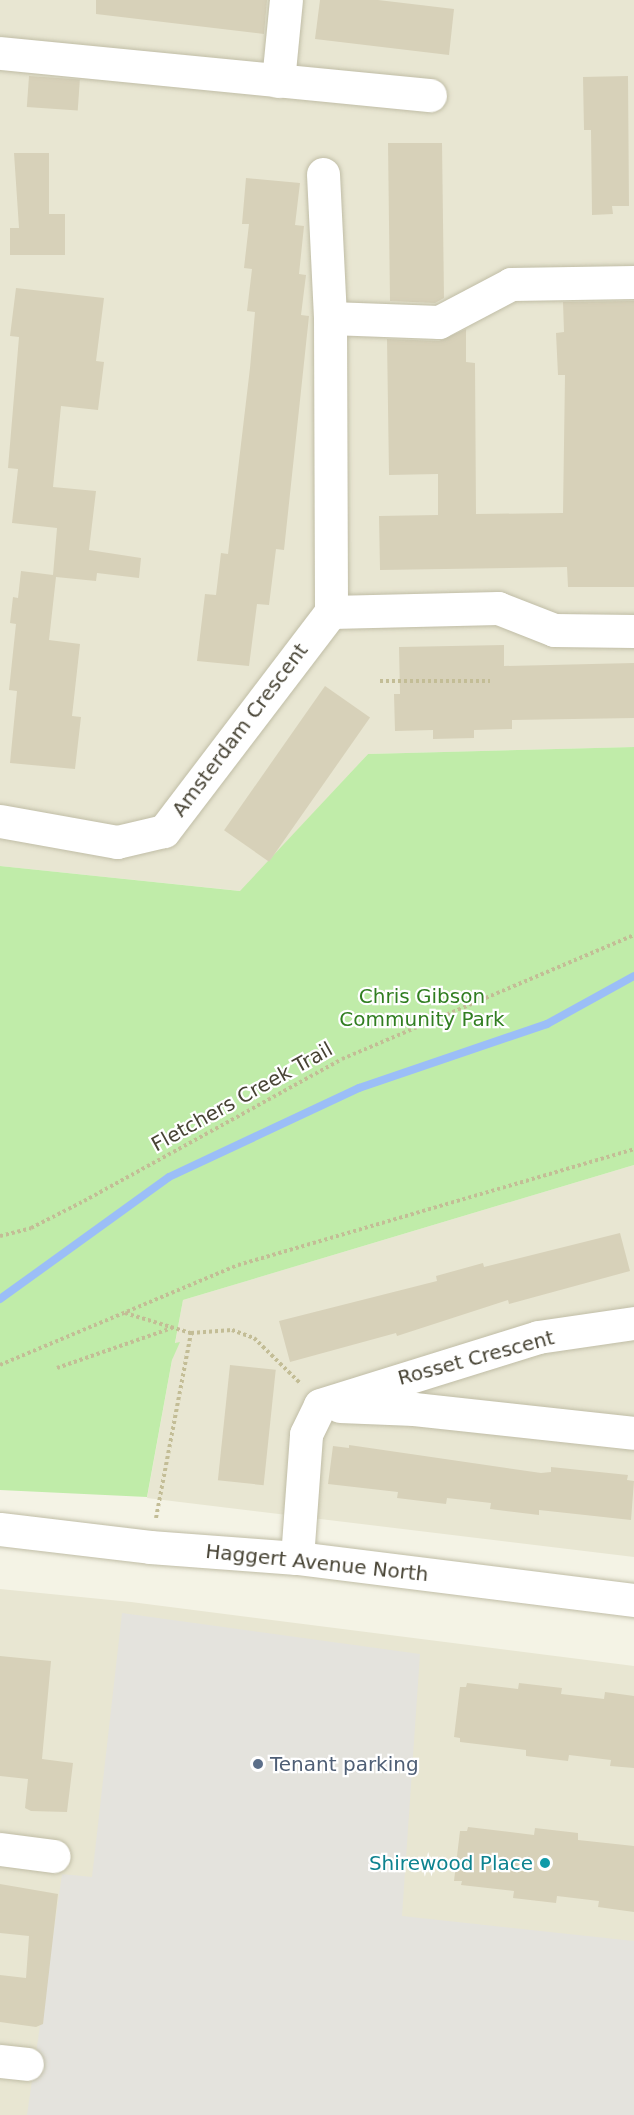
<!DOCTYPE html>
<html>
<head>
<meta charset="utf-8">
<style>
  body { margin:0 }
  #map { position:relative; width:634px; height:2115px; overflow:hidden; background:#f4f3e5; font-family:"DejaVu Sans",sans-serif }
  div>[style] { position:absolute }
  .residential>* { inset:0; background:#e8e6d2 }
  .green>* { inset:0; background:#c0eca9 }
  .parking>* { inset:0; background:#e4e3dd }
  .stream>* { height:8px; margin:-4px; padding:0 4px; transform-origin:4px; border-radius:4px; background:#9bbef7 }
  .building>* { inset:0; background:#d7d1b9; transform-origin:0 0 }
  .path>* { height:4px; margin-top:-2px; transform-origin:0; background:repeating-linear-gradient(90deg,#c3bd96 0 3px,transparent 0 6px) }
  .roads { filter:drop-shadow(0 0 2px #c0bda6) drop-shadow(0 0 2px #c0bda6) }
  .minor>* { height:33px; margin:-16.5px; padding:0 16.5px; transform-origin:16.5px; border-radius:16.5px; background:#fff }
  .dots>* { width:16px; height:16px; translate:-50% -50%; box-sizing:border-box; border:3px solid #fff; border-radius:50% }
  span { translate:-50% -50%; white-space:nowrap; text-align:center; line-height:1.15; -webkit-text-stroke:4.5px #fff; paint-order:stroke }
  .street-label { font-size:20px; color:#474334 }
  .park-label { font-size:20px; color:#317e21 }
  .service-label { font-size:20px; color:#4e5e75 }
  .left { translate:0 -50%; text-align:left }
  .culture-label { font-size:20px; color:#0d838f }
  .right { translate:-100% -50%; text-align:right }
</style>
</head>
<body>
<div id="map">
  <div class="residential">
    <i style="clip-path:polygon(0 0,634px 0,634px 747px,368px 754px,241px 891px,0 866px)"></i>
    <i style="clip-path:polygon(634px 1165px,634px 1557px,147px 1498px,183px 1300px)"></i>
    <i style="clip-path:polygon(0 1589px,131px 1602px,634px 1666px,634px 2115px,0 2115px)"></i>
  </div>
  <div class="green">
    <i style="clip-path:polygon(634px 747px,634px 1165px,183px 1300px,175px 1343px,180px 1342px,172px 1360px,147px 1497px,0 1490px,0 866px,240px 891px,368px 754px)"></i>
  </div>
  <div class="parking">
    <i style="clip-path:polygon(122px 1613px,420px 1654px,402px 1916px,634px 1941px,634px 2115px,27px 2115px,62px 1874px,92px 1877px)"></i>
  </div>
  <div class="stream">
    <i style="left:0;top:1299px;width:208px;rotate:-35.8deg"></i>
    <i style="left:169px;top:1177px;width:210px;rotate:-25.1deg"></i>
    <i style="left:359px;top:1088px;width:199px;rotate:-18.8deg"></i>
    <i style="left:547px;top:1024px;width:99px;rotate:-28.9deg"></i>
  </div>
  <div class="building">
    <i style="clip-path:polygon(96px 0,267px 0,264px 34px,96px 14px)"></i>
    <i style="clip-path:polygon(320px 0,378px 0,454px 9px,449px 55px,315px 39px)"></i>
    <i style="left:29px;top:76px;width:51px;height:31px;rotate:4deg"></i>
    <i style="clip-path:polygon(628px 76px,629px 206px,612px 206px,613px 214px,592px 215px,591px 130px,584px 130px,583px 77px)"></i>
    <i style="clip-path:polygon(388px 143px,442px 143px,444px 298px,435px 303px,390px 301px)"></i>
    <i style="clip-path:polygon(14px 153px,49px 153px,49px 214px,65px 214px,65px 255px,10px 255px,10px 228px,19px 228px)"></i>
    <i style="clip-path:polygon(246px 178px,300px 183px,295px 225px,304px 226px,299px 274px,306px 275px,301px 315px,309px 316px,284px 550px,276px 549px,269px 605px,257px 604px,249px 666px,197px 661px,205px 594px,216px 595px,221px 553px,228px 554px,250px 368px,255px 312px,247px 311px,252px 269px,244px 268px,249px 224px,242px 224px)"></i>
    <i style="clip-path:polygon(16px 288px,104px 298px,96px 361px,104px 362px,98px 410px,61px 406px,53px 487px,96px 491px,89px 550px,141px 558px,139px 578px,97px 573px,96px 581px,56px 577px,49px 640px,80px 644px,72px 716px,81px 717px,75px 769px,10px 763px,17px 691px,9px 690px,16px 624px,10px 623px,13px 597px,18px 598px,21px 571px,53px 575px,57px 528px,12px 523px,18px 469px,8px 468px,19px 337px,10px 336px)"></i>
    <i style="clip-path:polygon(634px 301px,634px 587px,568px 587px,567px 567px,380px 570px,379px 516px,438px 515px,438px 474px,389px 475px,387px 339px,439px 341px,466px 329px,466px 362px,475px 363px,476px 514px,563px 513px,565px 375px,558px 375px,556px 333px,564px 332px,563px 302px)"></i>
    <i style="clip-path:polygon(504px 645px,504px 666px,634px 663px,634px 718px,512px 720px,512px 729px,474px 730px,474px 738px,433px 739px,433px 730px,395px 731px,394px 694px,400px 694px,399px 647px)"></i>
    <i style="left:325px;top:686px;width:55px;height:176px;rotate:35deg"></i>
    <i style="clip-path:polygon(620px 1233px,630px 1271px,509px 1304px,508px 1300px,397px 1336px,396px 1333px,290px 1362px,279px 1321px,437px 1281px,436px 1276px,483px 1263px,484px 1267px)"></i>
    <i style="left:230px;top:1365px;width:46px;height:116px;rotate:6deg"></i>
    <i style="clip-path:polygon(349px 1445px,541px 1473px,551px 1472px,551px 1467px,628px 1475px,627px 1480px,634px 1481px,631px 1520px,539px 1510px,539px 1515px,490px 1509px,491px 1503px,447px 1498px,446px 1504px,397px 1498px,398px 1492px,328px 1484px,333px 1446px,349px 1448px)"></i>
    <i style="clip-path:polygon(0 1656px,51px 1661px,42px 1759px,73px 1763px,67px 1812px,31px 1811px,25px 1808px,28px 1779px,0 1776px)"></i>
    <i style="clip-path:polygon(467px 1683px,518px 1689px,519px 1683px,562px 1688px,561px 1694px,604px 1699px,605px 1692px,634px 1696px,634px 1768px,610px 1766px,611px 1760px,569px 1755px,568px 1761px,526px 1756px,526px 1750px,460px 1742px,460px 1738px,454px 1737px,460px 1687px,466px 1687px)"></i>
    <i style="clip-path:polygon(468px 1827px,534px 1835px,535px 1828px,578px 1833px,578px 1840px,634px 1846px,634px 1912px,598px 1907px,599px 1901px,557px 1896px,556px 1903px,513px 1898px,514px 1891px,461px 1885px,462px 1881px,454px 1881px,460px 1831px,467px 1831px)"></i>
    <i style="clip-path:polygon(0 1884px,58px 1894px,43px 2024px,36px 2027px,0 2022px,0 1975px,26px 1978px,29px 1936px,0 1933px)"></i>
  </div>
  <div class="path">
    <i style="left:380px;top:681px;width:110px"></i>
    <i style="left:0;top:1236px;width:32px;rotate:-14deg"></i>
    <i style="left:31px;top:1228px;width:59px;rotate:-27deg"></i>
    <i style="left:84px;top:1201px;width:294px;rotate:-28.8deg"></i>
    <i style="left:342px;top:1059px;width:317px;rotate:-23deg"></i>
    <i style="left:125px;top:1313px;width:69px;rotate:16.9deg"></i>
    <i style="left:191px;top:1333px;width:41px;rotate:-4.2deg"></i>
    <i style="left:232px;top:1330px;width:23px;rotate:20deg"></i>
    <i style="left:254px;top:1338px;width:66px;rotate:44.4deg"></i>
    <i style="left:0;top:1365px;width:258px;rotate:-22.8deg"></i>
    <i style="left:238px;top:1265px;width:413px;rotate:-16.3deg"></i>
    <i style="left:57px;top:1368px;width:122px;rotate:-19.2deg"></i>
    <i style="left:156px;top:1518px;width:188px;rotate:-79.3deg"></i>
  </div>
  <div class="roads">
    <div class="minor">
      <i style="left:0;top:53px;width:432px;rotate:5.6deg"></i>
      <i style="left:278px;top:81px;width:81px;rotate:-84.4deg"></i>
      <i style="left:323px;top:174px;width:144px;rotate:87.2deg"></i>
      <i style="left:330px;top:318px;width:294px;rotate:89.8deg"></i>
      <i style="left:330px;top:318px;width:109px;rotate:2.1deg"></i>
      <i style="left:439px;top:322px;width:81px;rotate:-27.8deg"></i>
      <i style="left:511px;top:284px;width:123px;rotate:-0.9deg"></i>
      <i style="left:0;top:821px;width:119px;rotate:10.2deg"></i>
      <i style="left:117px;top:842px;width:48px;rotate:-13.2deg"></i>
      <i style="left:164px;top:831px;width:275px;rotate:-52.7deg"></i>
      <i style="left:331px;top:612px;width:167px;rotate:-1.4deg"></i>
      <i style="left:498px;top:608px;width:60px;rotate:21.4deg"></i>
      <i style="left:554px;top:630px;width:80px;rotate:0.7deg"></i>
      <i style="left:340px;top:1406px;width:74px;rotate:2.3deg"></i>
      <i style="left:414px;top:1409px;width:221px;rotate:6.2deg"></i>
      <i style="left:0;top:1529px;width:151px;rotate:6.8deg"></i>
      <i style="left:150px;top:1547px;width:147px;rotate:4.3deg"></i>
      <i style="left:297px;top:1558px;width:340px;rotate:7.1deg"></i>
      <i style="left:297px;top:1558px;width:124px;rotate:-85.8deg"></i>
      <i style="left:306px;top:1434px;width:32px;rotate:-64deg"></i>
      <i style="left:320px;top:1405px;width:228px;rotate:-17.3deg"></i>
      <i style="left:538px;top:1337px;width:97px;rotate:-8.3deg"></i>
      <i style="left:0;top:1849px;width:54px;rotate:7.4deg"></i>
      <i style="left:0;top:2061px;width:27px;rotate:6deg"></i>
    </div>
  </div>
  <div class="dots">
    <i style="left:258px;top:1764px;background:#5c6f8a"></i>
    <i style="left:545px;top:1863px;background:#0f9aa8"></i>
  </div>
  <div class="street-label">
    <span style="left:240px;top:730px;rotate:-53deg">Amsterdam Crescent</span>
    <span style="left:242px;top:1097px;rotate:-29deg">Fletchers Creek Trail</span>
    <span style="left:476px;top:1358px;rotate:-15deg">Rosset Crescent</span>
    <span style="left:317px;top:1563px;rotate:6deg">Haggert Avenue North</span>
  </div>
  <div class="park-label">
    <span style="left:422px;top:1008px">Chris Gibson<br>Community Park</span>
  </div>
  <div class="service-label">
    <span class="left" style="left:270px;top:1764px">Tenant parking</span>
  </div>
  <div class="culture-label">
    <span class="right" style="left:533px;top:1863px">Shirewood Place</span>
  </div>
</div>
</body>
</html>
